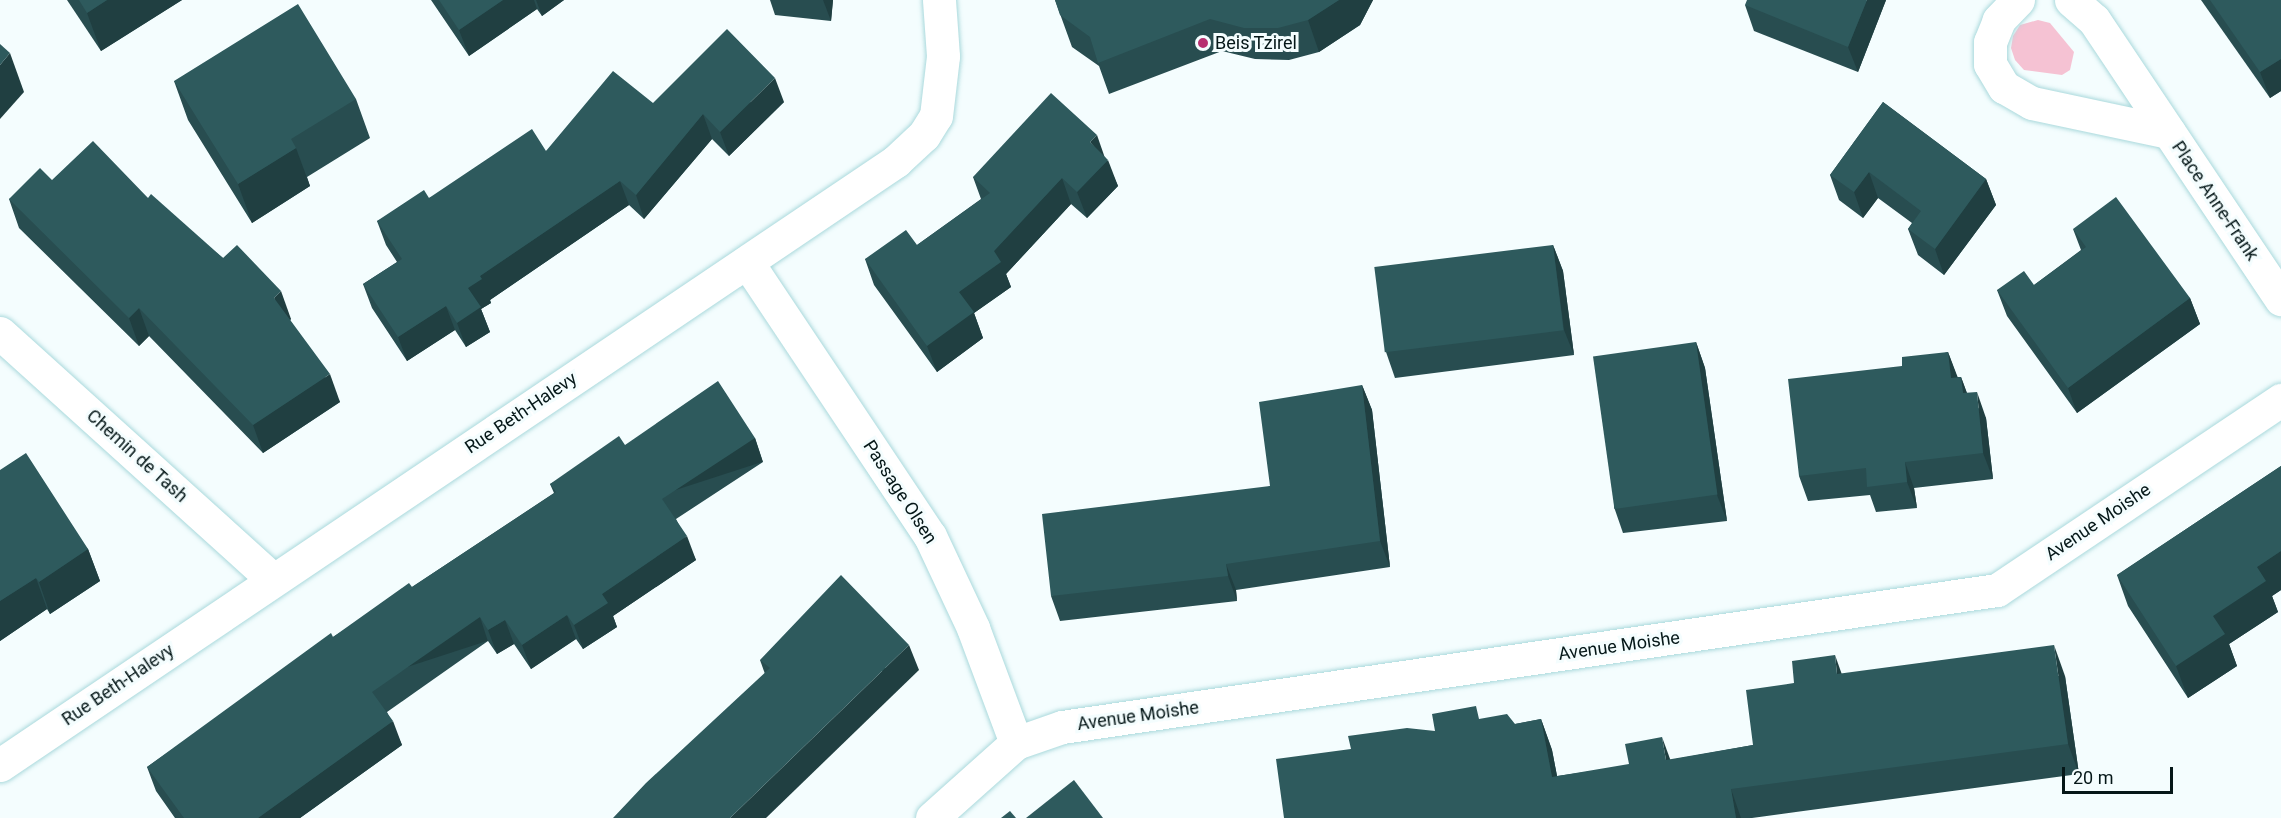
<!DOCTYPE html>
<html>
<head>
<meta charset="utf-8">
<style>
  body { margin:0 }
  #map { position:relative; width:2281px; height:818px; overflow:hidden; background:#f4fdfe; font-family:Roboto,sans-serif }
  div>[style] { position:absolute }
  .green>* { inset:0; background:#f5c2d3 }
  .roads { filter:drop-shadow(0 0 2px #aad9dc) drop-shadow(0 0 2px #aad9dc) }
  .street>* { height:33px; margin:-16.5px; padding:0 16.5px; transform-origin:16.5px; border-radius:16.5px; background:#fff }
  .wall>* { inset:0; background:#284d50 }
  .shaded-wall>* { inset:0; background:#203f41; transform-origin:0 0 }
  .building>* { inset:0; background:#2e5a5d; transform-origin:0 0 }
  .dots>* { width:16px; height:16px; translate:-50% -50%; box-sizing:border-box; border:3px solid #f4fdfe; border-radius:50% }
  span { translate:-50% -50%; white-space:nowrap; text-align:center; line-height:1.15; -webkit-text-stroke:6px #f4fdfe; paint-order:stroke }
  .poi-label { font-size:18px; color:#051718 }
  .left { translate:0 -50%; text-align:left }
  .street-label { font-size:18px; color:#051718 }
  .scale { position:absolute; left:2062px; top:767px; width:111px; height:27px; box-sizing:border-box; border:3px solid #051718; border-top:0; padding-left:8px; font-size:18px; line-height:21px; white-space:nowrap; color:#051718; -webkit-text-stroke:4px #f4fdfe; paint-order:stroke }
</style>
</head>
<body>
<div id="map">
  <div class="green">
    <i style="clip-path:polygon(2038px 20px,2050px 23px,2074px 52px,2070px 70px,2062px 75px,2024px 70px,2015px 60px,2011px 48px,2013px 36px,2020px 25px)"></i>
  </div>
  <div class="roads">
    <div class="street">
      <i style="left:2018px;top:0;width:28px;rotate:134deg"></i>
      <i style="left:1999px;top:20px;width:24px;rotate:112deg"></i>
      <i style="left:1990px;top:42px;width:22px;rotate:90deg"></i>
      <i style="left:1990px;top:64px;width:27px;rotate:59deg"></i>
      <i style="left:2004px;top:87px;width:32px;rotate:30deg"></i>
      <i style="left:2032px;top:103px;width:140px;rotate:12deg"></i>
      <i style="left:2071px;top:0;width:30px;rotate:41deg"></i>
      <i style="left:2094px;top:20px;width:336px;rotate:56.2deg"></i>
      <i style="left:747px;top:262px;width:329px;rotate:56.3deg"></i>
      <i style="left:930px;top:536px;width:102px;rotate:64.9deg"></i>
      <i style="left:973px;top:628px;width:123px;rotate:69.5deg"></i>
      <i style="left:0;top:333px;width:368px;rotate:42.1deg"></i>
      <i style="left:0;top:765px;width:1081px;rotate:-33.98deg"></i>
      <i style="left:896px;top:161px;width:38px;rotate:-43deg"></i>
      <i style="left:924px;top:135px;width:22px;rotate:-58deg"></i>
      <i style="left:936px;top:116px;width:60px;rotate:-83.3deg"></i>
      <i style="left:943px;top:56px;width:56px;rotate:-94.1deg"></i>
      <i style="left:932px;top:818px;width:113px;rotate:-41.8deg"></i>
      <i style="left:1016px;top:743px;width:49px;rotate:-19.2deg"></i>
      <i style="left:1062px;top:727px;width:945px;rotate:-8.34deg"></i>
      <i style="left:1997px;top:590px;width:342px;rotate:-33.8deg"></i>
    </div>
  </div>
  <div class="wall">
    <i style="clip-path:polygon(67px 0,182px 0,101px 51px)"></i>
    <i style="clip-path:polygon(431px 0,564px 0,542px 16px,537px 9px,469px 56px)"></i>
    <i style="clip-path:polygon(770px 0,833px 0,831px 21px,775px 15px)"></i>
    <i style="clip-path:polygon(1055px 0,1373px 0,1360px 25px,1319px 52px,1289px 60px,1255px 59px,1222px 51px,1109px 94px,1099px 66px,1072px 47px)"></i>
    <i style="clip-path:polygon(1886px 0,1858px 72px,1754px 31px,1745px 5px)"></i>
    <i style="clip-path:polygon(2201px 0,2281px 0,2281px 91px,2270px 98px)"></i>
    <i style="clip-path:polygon(174px 81px,356px 99px,370px 138px,307px 177px,310px 186px,252px 223px,188px 120px)"></i>
    <i style="clip-path:polygon(784px 102px,729px 156px,712px 139px,644px 219px,629px 205px,490px 300px,491px 303px,481px 309px,490px 332px,466px 347px,455px 330px,407px 361px,372px 308px,363px 284px,397px 262px,386px 245px,377px 221px,429px 198px,546px 151px,653px 103px)"></i>
    <i style="clip-path:polygon(1883px 102px,1986px 179px,1996px 205px,1944px 275px,1918px 255px,1908px 229px,1912px 223px,1878px 198px,1863px 218px,1839px 200px,1830px 175px)"></i>
    <i style="clip-path:polygon(1105px 157px,1118px 186px,1087px 218px,1071px 204px,1006px 274px,1011px 287px,974px 313px,983px 338px,937px 372px,874px 285px,865px 259px,917px 245px,981px 199px,973px 177px)"></i>
    <i style="clip-path:polygon(52px 180px,148px 198px,223px 258px,291px 319px,290px 320px,340px 402px,263px 453px,149px 336px,139px 346px,19px 228px,9px 199px)"></i>
    <i style="clip-path:polygon(2073px 229px,2190px 298px,2200px 324px,2077px 413px,2007px 316px,1997px 290px,2034px 285px,2081px 250px)"></i>
    <i style="clip-path:polygon(1553px 245px,1563px 271px,1574px 355px,1395px 378px,1386px 352px)"></i>
    <i style="clip-path:polygon(1696px 342px,1705px 368px,1727px 521px,1623px 533px,1614px 507px)"></i>
    <i style="clip-path:polygon(1948px 352px,1957px 377px,1961px 377px,1967px 393px,1986px 418px,1993px 479px,1914px 488px,1917px 508px,1876px 512px,1870px 495px,1808px 501px,1799px 476px,1902px 366px)"></i>
    <i style="clip-path:polygon(1362px 385px,1372px 410px,1390px 567px,1236px 590px,1237px 601px,1060px 621px,1051px 596px,1270px 486px)"></i>
    <i style="clip-path:polygon(755px 438px,763px 462px,676px 519px,696px 560px,613px 616px,617px 627px,583px 649px,576px 639px,531px 669px,514px 644px,497px 654px,488px 641px,387px 712px,402px 745px,300px 818px,175px 818px,156px 791px,147px 767px,333px 637px,412px 587px,554px 493px,550px 484px,625px 445px)"></i>
    <i style="clip-path:polygon(2281px 466px,2281px 590px,2272px 596px,2278px 612px,2229px 644px,2237px 666px,2188px 698px,2128px 606px,2117px 575px)"></i>
    <i style="clip-path:polygon(0 470px,88px 549px,100px 581px,50px 614px,47px 609px,0 641px)"></i>
    <i style="clip-path:polygon(760px 660px,919px 670px,765px 674px)"></i>
    <i style="clip-path:polygon(1841px 674px,2065px 676px,2079px 774px,1752px 818px,1284px 818px,1351px 749px,1435px 731px,1481px 719px,1515px 724px,1541px 719px,1552px 750px,1557px 776px,1670px 760px,1753px 745px,1794px 683px)"></i>
  </div>
  <div class="shaded-wall">
    <i style="clip-path:polygon(107px 0,182px 0,101px 51px,87px 13px)"></i>
    <i style="clip-path:polygon(503px 0,534px 0,537px 9px,469px 56px,459px 30px)"></i>
    <i style="clip-path:polygon(536px 0,564px 0,542px 16px)"></i>
    <i style="clip-path:polygon(823px 0,833px 0,831px 21px)"></i>
    <i style="clip-path:polygon(1339px 0,1373px 0,1360px 25px,1319px 52px,1308px 20px)"></i>
    <i style="clip-path:polygon(1867px 0,1886px 0,1858px 72px,1848px 47px)"></i>
    <i style="clip-path:polygon(10px 53px,24px 92px,0 119px,0 65px)"></i>
    <i style="clip-path:polygon(2281px 59px,2281px 91px,2270px 98px,2260px 72px)"></i>
    <i style="clip-path:polygon(775px 78px,784px 102px,729px 156px,720px 132px)"></i>
    <i style="clip-path:polygon(703px 114px,712px 139px,644px 219px,636px 195px)"></i>
    <i style="clip-path:polygon(1097px 135px,1106px 161px,1090px 142px)"></i>
    <i style="clip-path:polygon(296px 148px,310px 186px,252px 223px,238px 184px)"></i>
    <i style="clip-path:polygon(1108px 160px,1118px 186px,1087px 218px,1077px 192px)"></i>
    <i style="clip-path:polygon(1869px 172px,1878px 198px,1863px 218px,1854px 192px)"></i>
    <i style="clip-path:polygon(1062px 178px,1071px 204px,1006px 274px,1011px 287px,974px 313px,983px 338px,937px 372px,927px 346px,959px 292px,994px 251px)"></i>
    <i style="clip-path:polygon(1986px 179px,1996px 205px,1944px 275px,1935px 249px)"></i>
    <i style="clip-path:polygon(620px 181px,629px 205px,490px 300px,491px 303px,481px 309px,490px 332px,466px 347px,457px 323px,468px 288px,480px 276px)"></i>
    <i style="clip-path:polygon(1553px 245px,1563px 271px,1574px 355px,1564px 330px)"></i>
    <i style="clip-path:polygon(281px 291px,291px 319px,284px 326px,274px 298px)"></i>
    <i style="clip-path:polygon(2190px 298px,2200px 324px,2077px 413px,2068px 388px)"></i>
    <i style="clip-path:polygon(446px 306px,455px 330px,407px 361px,398px 337px)"></i>
    <i style="clip-path:polygon(139px 308px,149px 336px,139px 346px,129px 318px)"></i>
    <i style="clip-path:polygon(1696px 342px,1705px 368px,1727px 521px,1717px 495px)"></i>
    <i style="clip-path:polygon(1948px 352px,1958px 378px,1951px 378px)"></i>
    <i style="clip-path:polygon(330px 374px,340px 402px,263px 453px,253px 425px)"></i>
    <i style="clip-path:polygon(1961px 377px,1970px 402px,1963px 393px)"></i>
    <i style="clip-path:polygon(1362px 385px,1372px 410px,1390px 567px,1380px 541px)"></i>
    <i style="clip-path:polygon(1977px 392px,1986px 418px,1993px 479px,1983px 453px)"></i>
    <i style="left:755px;top:438px;width:25px;height:111px;rotate:72deg"></i>
    <i style="clip-path:polygon(1905px 462px,1914px 488px,1917px 508px,1907px 482px)"></i>
    <i style="clip-path:polygon(687px 536px,696px 560px,613px 616px,617px 627px,583px 649px,574px 625px,602px 594px)"></i>
    <i style="clip-path:polygon(88px 549px,100px 581px,50px 614px,39px 582px)"></i>
    <i style="clip-path:polygon(2281px 551px,2281px 590px,2272px 596px,2278px 612px,2229px 644px,2237px 666px,2188px 698px,2176px 666px,2213px 616px,2257px 567px)"></i>
    <i style="clip-path:polygon(1226px 564px,1236px 590px,1237px 601px,1228px 576px)"></i>
    <i style="clip-path:polygon(36px 578px,47px 609px,0 641px,0 601px)"></i>
    <i style="clip-path:polygon(567px 615px,576px 639px,531px 669px,522px 645px)"></i>
    <i style="left:480px;top:617px;width:25px;height:131px;rotate:72deg"></i>
    <i style="clip-path:polygon(505px 620px,514px 644px,497px 654px,488px 630px)"></i>
    <i style="clip-path:polygon(909px 645px,919px 670px,766px 818px,730px 818px)"></i>
    <i style="clip-path:polygon(2054px 645px,2065px 676px,2079px 774px,2068px 744px)"></i>
    <i style="clip-path:polygon(1835px 655px,1846px 686px,1837px 674px)"></i>
    <i style="clip-path:polygon(1541px 719px,1552px 750px,1563px 807px,1552px 777px)"></i>
    <i style="clip-path:polygon(393px 721px,402px 745px,300px 818px,258px 818px)"></i>
    <i style="clip-path:polygon(1662px 737px,1673px 767px,1666px 760px)"></i>
    <i style="clip-path:polygon(1731px 789px,1741px 818px,1736px 818px)"></i>
  </div>
  <div class="building">
    <i style="clip-path:polygon(79px 0,107px 0,87px 13px)"></i>
    <i style="clip-path:polygon(439px 0,503px 0,459px 30px)"></i>
    <i style="clip-path:polygon(1055px 0,1339px 0,1308px 20px,1278px 28px,1244px 28px,1210px 19px,1098px 63px,1090px 37px,1060px 15px)"></i>
    <i style="clip-path:polygon(1747px 0,1867px 0,1848px 47px,1745px 5px)"></i>
    <i style="clip-path:polygon(2210px 0,2281px 0,2281px 59px,2260px 72px)"></i>
    <i style="clip-path:polygon(298px 4px,356px 99px,291px 139px,296px 148px,238px 184px,174px 81px)"></i>
    <i style="clip-path:polygon(727px 29px,775px 78px,720px 132px,703px 114px,636px 195px,620px 181px,480px 276px,482px 279px,468px 288px,481px 307px,457px 323px,446px 306px,398px 337px,363px 284px,402px 259px,377px 221px,424px 190px,429px 198px,532px 129px,546px 151px,613px 71px,653px 103px)"></i>
    <i style="clip-path:polygon(0 44px,10px 53px,0 65px)"></i>
    <i style="clip-path:polygon(1051px 93px,1097px 135px,1090px 142px,1108px 160px,1077px 192px,1062px 178px,994px 251px,1001px 262px,959px 292px,974px 312px,927px 346px,865px 259px,906px 230px,917px 245px,990px 193px,973px 177px)"></i>
    <i style="clip-path:polygon(1883px 102px,1986px 179px,1935px 249px,1908px 229px,1921px 211px,1869px 172px,1854px 192px,1830px 175px)"></i>
    <i style="clip-path:polygon(93px 141px,148px 198px,151px 194px,223px 258px,237px 245px,281px 291px,274px 298px,330px 374px,253px 425px,139px 308px,129px 318px,9px 199px,40px 168px,52px 180px)"></i>
    <i style="clip-path:polygon(2116px 197px,2190px 298px,2068px 388px,1997px 290px,2024px 271px,2034px 285px,2086px 247px,2073px 229px)"></i>
    <i style="left:1553px;top:245px;width:86px;height:180px;rotate:83deg"></i>
    <i style="left:1696px;top:342px;width:154px;height:104px;rotate:82deg"></i>
    <i style="clip-path:polygon(1948px 352px,1951px 378px,1961px 377px,1963px 393px,1977px 392px,1983px 453px,1905px 462px,1907px 482px,1867px 487px,1866px 468px,1799px 476px,1788px 379px,1902px 366px,1902px 357px)"></i>
    <i style="clip-path:polygon(718px 381px,755px 438px,662px 499px,687px 536px,602px 594px,608px 603px,574px 625px,567px 615px,522px 645px,505px 620px,488px 630px,480px 617px,372px 692px,393px 721px,258px 818px,184px 818px,147px 767px,331px 633px,333px 637px,409px 583px,412px 587px,556px 492px,550px 484px,619px 436px,625px 445px)"></i>
    <i style="clip-path:polygon(1362px 385px,1380px 541px,1226px 564px,1228px 576px,1051px 596px,1042px 514px,1270px 486px,1259px 402px)"></i>
    <i style="clip-path:polygon(26px 453px,88px 549px,39px 582px,36px 578px,0 601px,0 470px)"></i>
    <i style="clip-path:polygon(2281px 466px,2281px 551px,2257px 567px,2266px 581px,2213px 616px,2225px 634px,2176px 666px,2117px 575px)"></i>
    <i style="clip-path:polygon(841px 575px,909px 645px,730px 818px,613px 818px,646px 783px,770px 668px,760px 660px)"></i>
    <i style="clip-path:polygon(2054px 645px,2068px 744px,1731px 789px,1736px 818px,1284px 818px,1276px 759px,1351px 749px,1348px 736px,1407px 728px,1435px 731px,1432px 714px,1476px 706px,1479px 719px,1507px 714px,1515px 724px,1541px 719px,1552px 777px,1629px 764px,1625px 744px,1662px 737px,1666px 760px,1753px 745px,1746px 690px,1794px 683px,1792px 661px,1835px 655px,1837px 674px)"></i>
    <i style="clip-path:polygon(1074px 780px,1103px 818px,1026px 818px)"></i>
    <i style="clip-path:polygon(1010px 811px,1016px 818px,1001px 818px)"></i>
  </div>
  <div class="dots">
    <i style="left:1203px;top:43px;background:#b72f70"></i>
  </div>
  <div class="poi-label">
    <span class="left" style="left:1215px;top:43px">Beis Tzirel</span>
  </div>
  <div class="street-label">
    <span style="left:2215px;top:201px;rotate:56deg">Place Anne-Frank</span>
    <span style="left:521px;top:413px;rotate:-34deg">Rue Beth-Halevy</span>
    <span style="left:137px;top:456px;rotate:42deg">Chemin de Tash</span>
    <span style="left:900px;top:492px;rotate:57deg">Passage Olsen</span>
    <span style="left:2098px;top:522px;rotate:-34deg">Avenue Moishe</span>
    <span style="left:1619px;top:646px;rotate:-8deg">Avenue Moishe</span>
    <span style="left:118px;top:685px;rotate:-34deg">Rue Beth-Halevy</span>
    <span style="left:1138px;top:716px;rotate:-8deg">Avenue Moishe</span>
  </div>
  <div class="scale">20 m</div>
</div>
</body>
</html>
